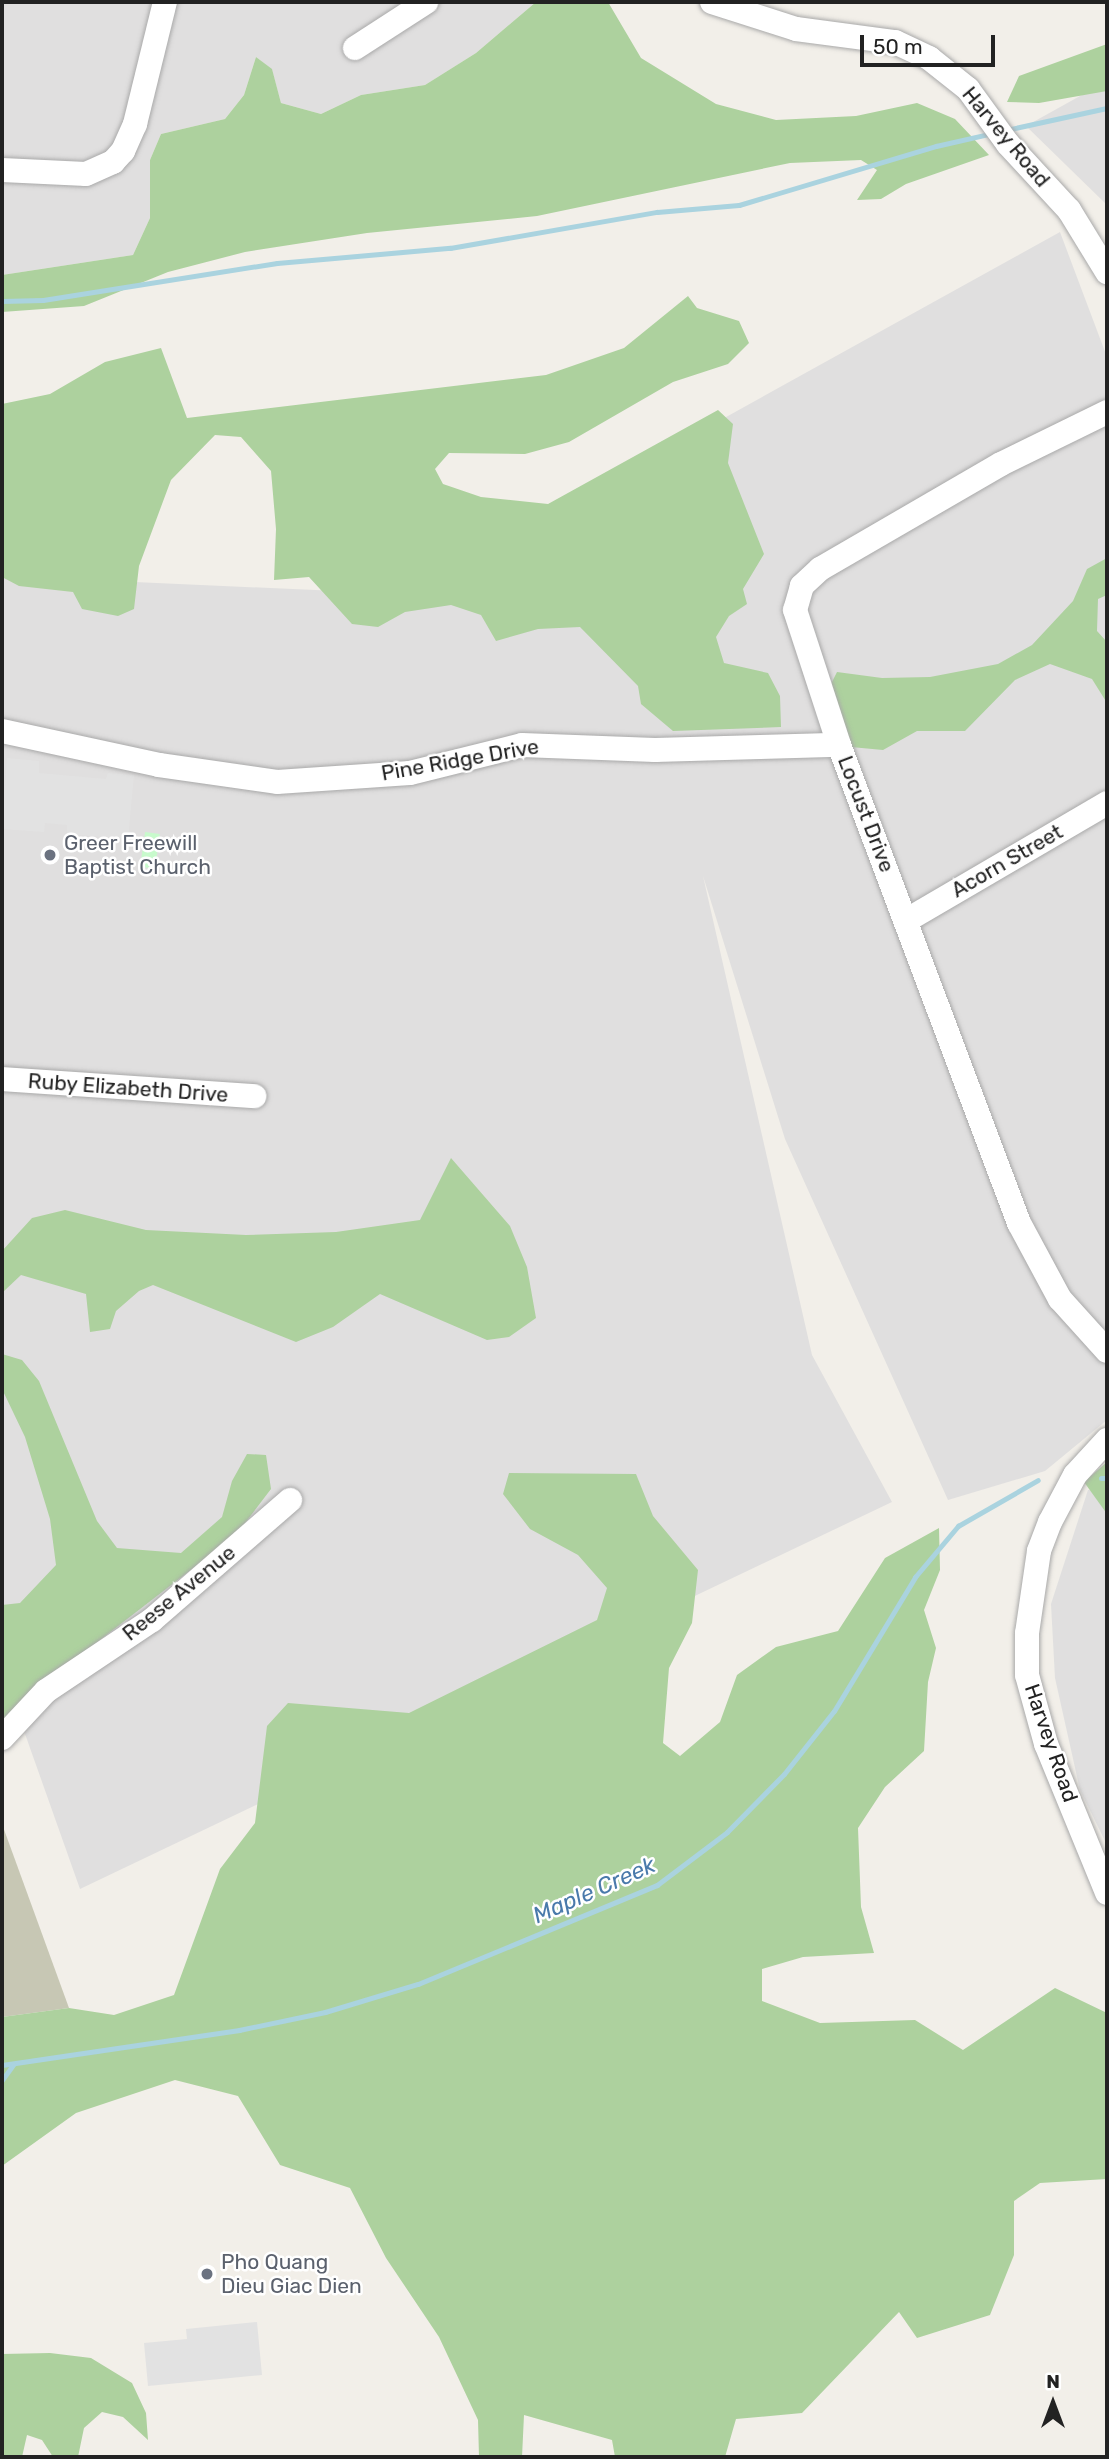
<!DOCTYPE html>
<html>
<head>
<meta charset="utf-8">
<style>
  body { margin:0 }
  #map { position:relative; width:1109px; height:2459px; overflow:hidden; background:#f2efe9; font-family:Rubik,sans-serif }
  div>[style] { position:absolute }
  .residential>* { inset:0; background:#e0dfdf }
  .construction>* { inset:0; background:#c7c7b4 }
  .forest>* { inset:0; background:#add19e }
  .park>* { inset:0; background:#c8facc; transform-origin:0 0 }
  .parking>* { inset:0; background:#e2e2e2 }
  .stream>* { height:5px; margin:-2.5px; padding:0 2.5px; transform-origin:2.5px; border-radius:2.5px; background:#aad3df }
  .roads { filter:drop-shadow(0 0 2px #a9a9a9) drop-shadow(0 0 2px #a9a9a9) }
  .minor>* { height:24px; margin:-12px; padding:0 12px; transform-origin:12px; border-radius:12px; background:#fff }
  .dots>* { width:19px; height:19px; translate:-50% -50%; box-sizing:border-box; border:4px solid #fff; border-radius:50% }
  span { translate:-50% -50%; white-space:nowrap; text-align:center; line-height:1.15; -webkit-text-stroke:5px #fff; paint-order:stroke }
  .street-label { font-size:21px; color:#222 }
  .worship-label { font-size:21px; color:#5b616d }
  .left { translate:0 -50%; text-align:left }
  .water-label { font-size:23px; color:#4a7aab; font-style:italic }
  .frame { position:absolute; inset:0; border:4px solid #222; pointer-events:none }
  .north { position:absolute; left:1018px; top:2368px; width:70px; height:70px; -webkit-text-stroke:5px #fff; paint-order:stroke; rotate:0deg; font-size:19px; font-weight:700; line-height:28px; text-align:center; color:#222 }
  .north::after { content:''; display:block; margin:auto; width:24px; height:32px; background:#222; clip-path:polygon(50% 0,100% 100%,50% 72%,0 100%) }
  .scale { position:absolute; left:860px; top:35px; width:135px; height:32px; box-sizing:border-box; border:4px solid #222; border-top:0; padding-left:9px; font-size:21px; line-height:24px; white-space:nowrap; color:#222; -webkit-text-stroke:5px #fff; paint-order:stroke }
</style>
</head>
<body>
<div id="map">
  <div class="residential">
    <i style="clip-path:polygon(2px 2px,536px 2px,476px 53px,425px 85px,361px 95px,321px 114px,281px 103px,272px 70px,256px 57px,244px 95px,225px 119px,161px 134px,150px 160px,150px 218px,133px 255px,2px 275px)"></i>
    <i style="clip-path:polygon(1107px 81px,1107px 205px,1026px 126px)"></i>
    <i style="clip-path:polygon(1060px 232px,1107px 357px,1107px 1420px,1045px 1471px,948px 1500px,785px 1139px,703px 876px,812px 1355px,892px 1502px,80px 1889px,2px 1669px,2px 576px,580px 602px,542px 519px)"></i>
    <i style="clip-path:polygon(1107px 1488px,1107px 1845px,1080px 1790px,1055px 1678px,1051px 1604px,1088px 1490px)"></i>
  </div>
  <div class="construction">
    <i style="clip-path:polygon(2px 1824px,69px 2008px,2px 2017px)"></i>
  </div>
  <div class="forest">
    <i style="clip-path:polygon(536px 2px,608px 2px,641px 58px,716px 104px,776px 120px,856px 116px,917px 103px,955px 119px,989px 155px,906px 184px,881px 199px,857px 200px,877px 170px,861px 160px,790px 163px,537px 216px,367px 233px,245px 252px,168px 272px,84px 306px,2px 312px,2px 275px,133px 255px,150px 218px,150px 160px,161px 134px,225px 119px,244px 95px,256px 57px,272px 69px,281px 103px,321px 114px,361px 95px,425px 85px,476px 53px)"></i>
    <i style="clip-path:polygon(1107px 44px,1107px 91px,1039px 103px,1007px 102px,1019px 76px)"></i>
    <i style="clip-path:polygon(688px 296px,697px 308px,739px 321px,749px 343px,728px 364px,673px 382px,569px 442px,525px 454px,449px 453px,435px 469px,443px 484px,481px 497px,548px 504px,718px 410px,733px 424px,728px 463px,764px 554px,743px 589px,747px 604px,729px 616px,716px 637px,724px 663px,768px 673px,780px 696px,781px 727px,673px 731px,641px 704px,638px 686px,580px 627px,538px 629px,496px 641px,481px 615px,451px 605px,405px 612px,378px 627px,352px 624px,309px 577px,274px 580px,276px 529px,271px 471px,241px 437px,215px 435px,171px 480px,139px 566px,134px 609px,118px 616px,82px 609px,73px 592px,19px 586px,2px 577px,2px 404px,50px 394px,105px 362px,161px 348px,187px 418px,546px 375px,624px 348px)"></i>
    <i style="clip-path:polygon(1107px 558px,1107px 595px,1098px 599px,1097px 631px,1107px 642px,1107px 703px,1092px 679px,1050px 664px,1015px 680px,965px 731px,917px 731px,883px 750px,851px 747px,829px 688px,837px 672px,882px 678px,930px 677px,998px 664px,1032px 645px,1073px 601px,1087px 569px)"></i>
    <i style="clip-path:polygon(451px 1158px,510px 1226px,527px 1267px,536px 1318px,509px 1337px,487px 1340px,380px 1294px,333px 1327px,296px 1342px,153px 1285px,139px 1291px,116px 1311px,110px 1329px,90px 1332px,86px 1294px,21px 1275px,2px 1293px,2px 1251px,32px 1218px,65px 1210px,146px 1230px,246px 1235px,336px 1232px,420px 1220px)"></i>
    <i style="clip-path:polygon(2px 1354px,22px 1360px,39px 1381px,97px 1521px,117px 1548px,181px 1553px,222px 1517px,232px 1481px,247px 1454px,266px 1455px,271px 1489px,236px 1535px,74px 1660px,2px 1725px,2px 1605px,20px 1603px,56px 1565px,50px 1519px,25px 1437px,2px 1389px)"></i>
    <i style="clip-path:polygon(1107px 1462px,1107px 1514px,1084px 1482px)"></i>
    <i style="clip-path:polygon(509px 1473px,636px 1474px,653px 1516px,698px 1570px,692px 1623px,669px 1668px,663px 1743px,680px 1756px,720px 1722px,737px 1675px,776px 1647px,838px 1631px,885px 1558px,939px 1528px,940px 1570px,924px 1610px,936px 1648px,928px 1682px,924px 1751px,885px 1787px,858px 1828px,861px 1907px,874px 1953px,803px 1957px,762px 1969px,762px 2001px,820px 2023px,915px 2020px,963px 2050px,1055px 1988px,1107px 2013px,1107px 2179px,1040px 2183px,1014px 2201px,1014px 2255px,990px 2315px,917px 2338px,899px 2312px,802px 2413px,736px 2419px,725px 2457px,615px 2457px,612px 2440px,524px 2415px,522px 2457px,479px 2457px,478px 2420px,439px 2337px,386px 2258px,350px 2188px,280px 2165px,238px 2096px,175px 2080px,76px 2113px,2px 2166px,2px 2017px,69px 2008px,114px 2015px,174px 1995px,220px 1869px,255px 1823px,267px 1726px,288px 1703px,409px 1713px,597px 1620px,607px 1588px,578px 1555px,530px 1529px,503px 1494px)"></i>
    <i style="clip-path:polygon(50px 2353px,91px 2358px,132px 2383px,146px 2413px,148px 2440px,123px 2417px,102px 2412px,84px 2428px,78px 2457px,53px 2457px,42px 2440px,27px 2435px,22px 2457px,2px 2457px,2px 2354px)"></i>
  </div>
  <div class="park">
    <i style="left:145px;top:832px;width:15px;height:35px;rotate:8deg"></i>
  </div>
  <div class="parking">
    <i style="clip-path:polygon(7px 758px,39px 761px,39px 773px,106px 779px,108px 773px,134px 775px,128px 839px,67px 834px,67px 825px,45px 823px,44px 832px,2px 829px)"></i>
    <i style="clip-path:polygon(257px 2322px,262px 2375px,148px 2386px,144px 2343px,187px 2339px,186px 2329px)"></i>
  </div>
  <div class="stream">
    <i style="left:1006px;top:130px;width:103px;rotate:-12.3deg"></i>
    <i style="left:2px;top:301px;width:41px;rotate:-1.4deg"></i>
    <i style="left:43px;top:300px;width:237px;rotate:-9deg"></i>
    <i style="left:277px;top:263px;width:174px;rotate:-5deg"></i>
    <i style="left:450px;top:248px;width:210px;rotate:-9.9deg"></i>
    <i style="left:657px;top:212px;width:82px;rotate:-4.9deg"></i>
    <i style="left:739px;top:205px;width:206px;rotate:-16.7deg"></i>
    <i style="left:936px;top:146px;width:58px;rotate:-12.8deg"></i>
    <i style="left:1101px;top:1478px;width:6px"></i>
    <i style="left:2px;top:2065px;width:240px;rotate:-8.4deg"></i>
    <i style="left:239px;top:2030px;width:88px;rotate:-11.8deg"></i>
    <i style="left:325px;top:2012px;width:97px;rotate:-16.8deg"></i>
    <i style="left:418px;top:1984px;width:259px;rotate:-22.5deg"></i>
    <i style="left:657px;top:1885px;width:88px;rotate:-37.1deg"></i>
    <i style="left:727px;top:1832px;width:81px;rotate:-45.5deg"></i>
    <i style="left:784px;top:1774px;width:80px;rotate:-51.6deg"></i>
    <i style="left:834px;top:1711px;width:157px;rotate:-58.8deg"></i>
    <i style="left:915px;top:1577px;width:67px;rotate:-49.9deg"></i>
    <i style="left:958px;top:1526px;width:92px;rotate:-29.9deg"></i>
    <i style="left:2px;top:2080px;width:19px;rotate:-54deg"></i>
  </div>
  <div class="roads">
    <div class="minor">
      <i style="left:712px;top:2px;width:88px;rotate:17.8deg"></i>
      <i style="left:796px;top:29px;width:100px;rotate:7.5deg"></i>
      <i style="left:895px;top:42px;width:38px;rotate:25deg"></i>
      <i style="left:929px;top:58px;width:50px;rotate:38.5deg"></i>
      <i style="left:968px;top:89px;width:68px;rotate:54deg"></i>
      <i style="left:1008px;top:144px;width:90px;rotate:47.3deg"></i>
      <i style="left:1069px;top:210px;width:73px;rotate:58.5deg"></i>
      <i style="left:355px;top:48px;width:85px;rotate:-32.9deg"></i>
      <i style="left:2px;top:170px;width:84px;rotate:2.7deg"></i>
      <i style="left:86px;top:174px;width:30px;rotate:-24deg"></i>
      <i style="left:113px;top:162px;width:15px;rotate:-48deg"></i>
      <i style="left:123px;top:151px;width:30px;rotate:-66deg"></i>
      <i style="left:135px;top:124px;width:126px;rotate:-76.2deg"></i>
      <i style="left:1107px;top:412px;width:118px;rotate:153.9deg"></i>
      <i style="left:1001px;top:464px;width:209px;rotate:149.9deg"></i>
      <i style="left:820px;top:569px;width:25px;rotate:137deg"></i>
      <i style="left:802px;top:586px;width:25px;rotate:106deg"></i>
      <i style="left:795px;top:610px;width:142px;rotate:71.9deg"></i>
      <i style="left:839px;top:745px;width:511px;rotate:69.37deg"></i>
      <i style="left:1019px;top:1223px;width:86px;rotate:61.7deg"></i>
      <i style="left:1060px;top:1299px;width:70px;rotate:47.9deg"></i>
      <i style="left:2px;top:731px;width:161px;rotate:12.2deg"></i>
      <i style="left:159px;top:765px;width:119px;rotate:8.2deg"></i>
      <i style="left:277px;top:782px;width:133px;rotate:-3.9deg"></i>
      <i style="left:410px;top:773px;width:115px;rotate:-14deg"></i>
      <i style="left:522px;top:745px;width:133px;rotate:2.2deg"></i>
      <i style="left:655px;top:750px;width:184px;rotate:-1.6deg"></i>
      <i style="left:907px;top:920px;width:232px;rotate:-30.3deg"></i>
      <i style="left:2px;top:1079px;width:253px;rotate:3.9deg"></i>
      <i style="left:1107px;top:1440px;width:47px;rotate:132.4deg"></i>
      <i style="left:1075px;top:1475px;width:53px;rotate:118deg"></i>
      <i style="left:1050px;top:1522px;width:31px;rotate:111deg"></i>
      <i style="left:1039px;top:1551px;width:83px;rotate:98.3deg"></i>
      <i style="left:1027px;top:1633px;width:42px;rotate:90deg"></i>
      <i style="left:1027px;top:1675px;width:72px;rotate:74.6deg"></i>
      <i style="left:1046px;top:1744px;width:161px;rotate:67.7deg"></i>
      <i style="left:2px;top:1738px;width:64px;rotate:-46.9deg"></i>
      <i style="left:46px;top:1691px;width:128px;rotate:-33.8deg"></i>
      <i style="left:152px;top:1620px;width:183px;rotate:-41deg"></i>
    </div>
  </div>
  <div class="dots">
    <i style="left:50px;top:855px;background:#6b7280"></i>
    <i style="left:207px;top:2274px;background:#6b7280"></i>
  </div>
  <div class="street-label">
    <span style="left:1006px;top:137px;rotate:50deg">Harvey Road</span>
    <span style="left:460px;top:760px;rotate:-10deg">Pine Ridge Drive</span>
    <span style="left:866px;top:814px;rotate:69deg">Locust Drive</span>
    <span style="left:1007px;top:861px;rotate:-30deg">Acorn Street</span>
    <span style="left:128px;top:1088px;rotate:4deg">Ruby Elizabeth Drive</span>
    <span style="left:179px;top:1593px;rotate:-39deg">Reese Avenue</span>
    <span style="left:1051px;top:1743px;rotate:71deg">Harvey Road</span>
  </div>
  <div class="worship-label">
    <span class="left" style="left:64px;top:855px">Greer Freewill<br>Baptist Church</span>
    <span class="left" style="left:221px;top:2274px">Pho Quang<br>Dieu Giac Dien</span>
  </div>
  <div class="water-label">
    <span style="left:594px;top:1890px;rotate:-24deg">Maple Creek</span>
  </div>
  <div class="frame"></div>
  <div class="north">N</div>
  <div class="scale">50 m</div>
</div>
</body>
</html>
